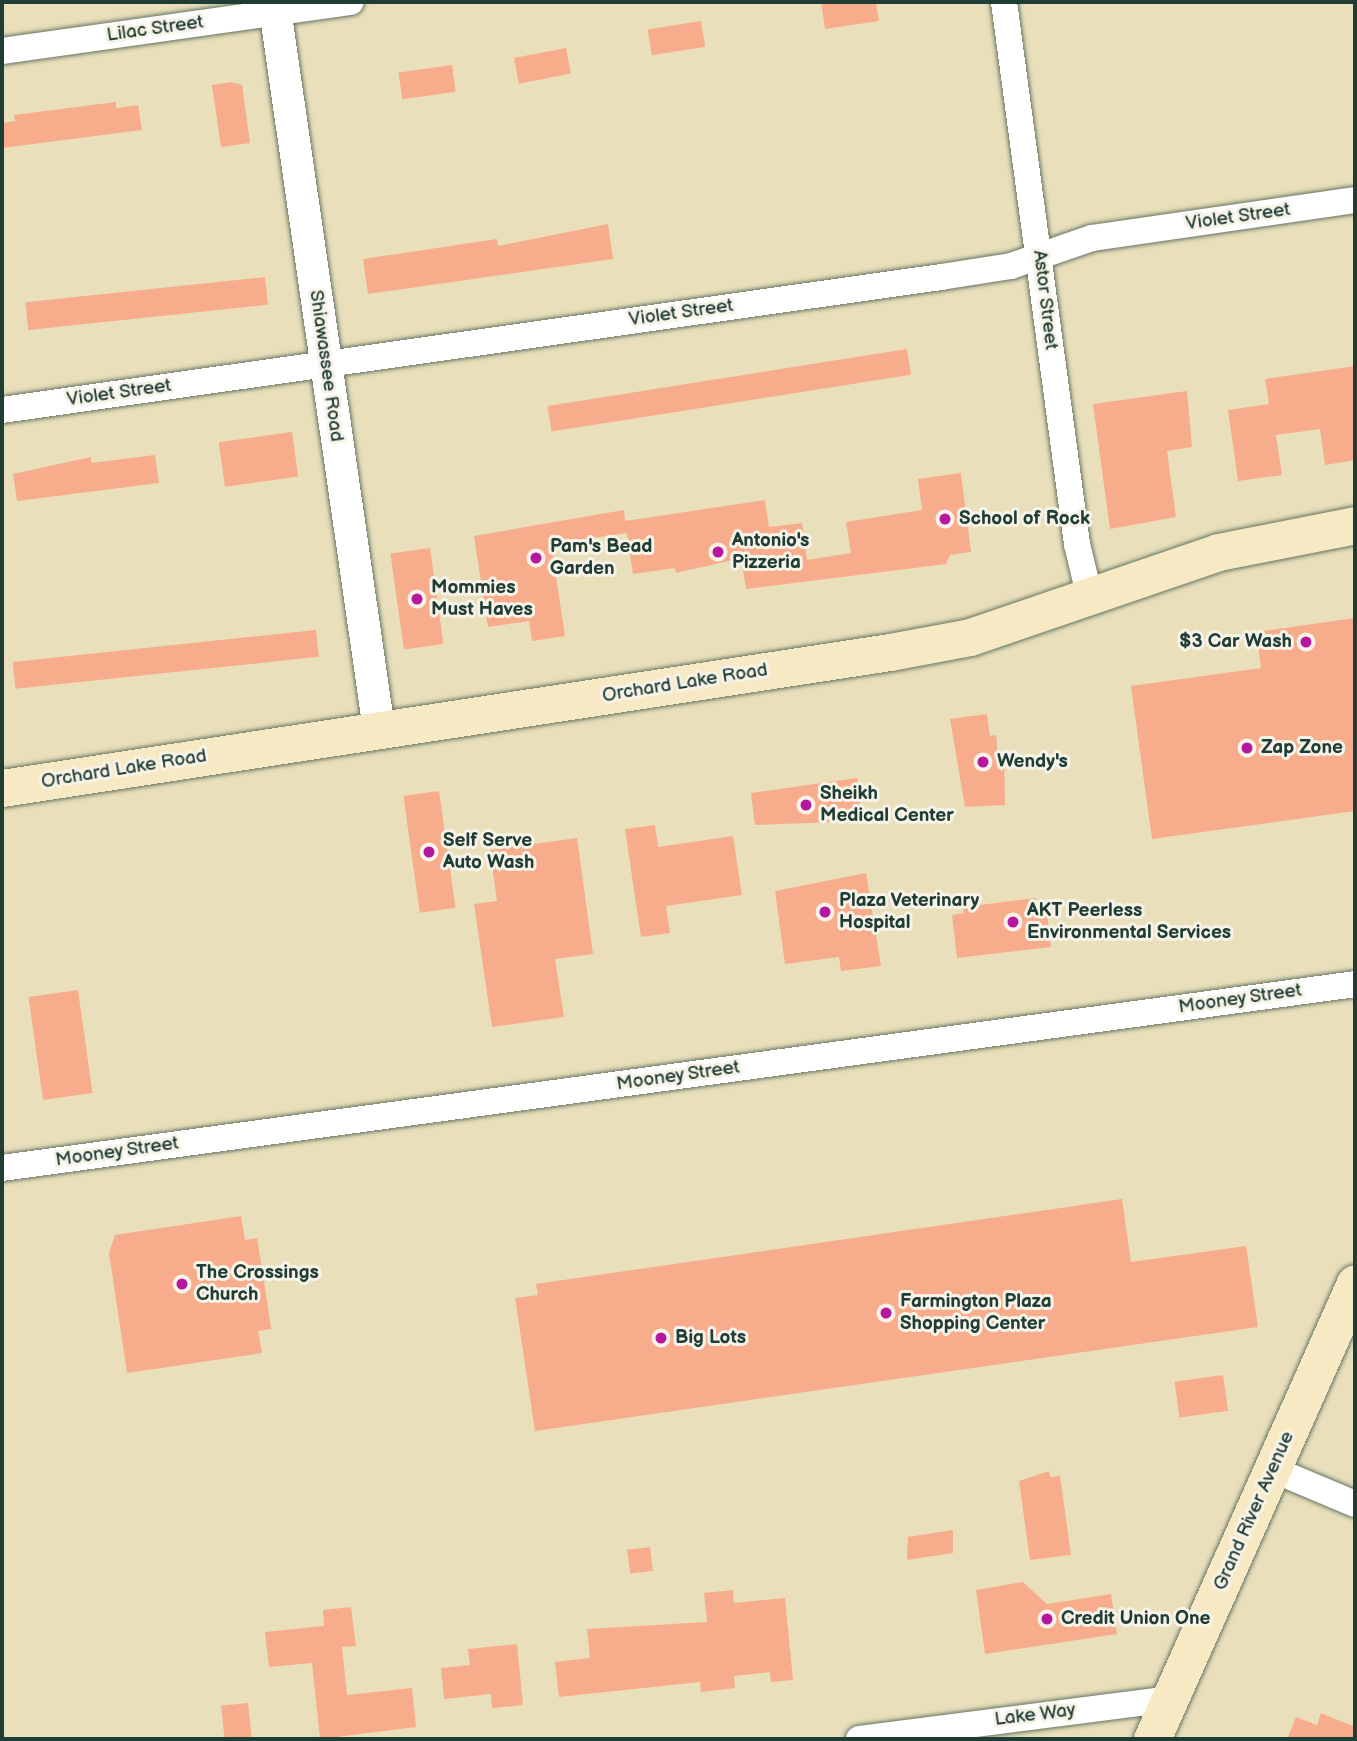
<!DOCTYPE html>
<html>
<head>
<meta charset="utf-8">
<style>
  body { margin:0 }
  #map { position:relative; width:1357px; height:1741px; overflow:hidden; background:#e9dfbb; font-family:"Balsamiq Sans",sans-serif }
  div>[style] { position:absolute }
  .building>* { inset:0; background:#f7ad8c; transform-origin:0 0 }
  .roads { filter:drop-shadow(0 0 2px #667663) drop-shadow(0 0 2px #667663) }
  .minor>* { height:26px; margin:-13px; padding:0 13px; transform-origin:13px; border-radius:13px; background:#fff }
  .tertiary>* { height:32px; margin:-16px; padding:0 16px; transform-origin:16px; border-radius:16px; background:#fff }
  .secondary>* { height:37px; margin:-18.5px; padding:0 18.5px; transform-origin:18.5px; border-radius:18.5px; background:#f7e9c3 }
  .dots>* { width:19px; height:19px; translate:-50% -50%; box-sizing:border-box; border:4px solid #f7f3e8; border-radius:50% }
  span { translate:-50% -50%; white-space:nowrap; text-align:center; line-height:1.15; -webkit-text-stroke:6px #f7f3e8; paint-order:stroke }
  .street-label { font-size:19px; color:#1f3d34 }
  .poi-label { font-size:19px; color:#1f3d34; font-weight:700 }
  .left { translate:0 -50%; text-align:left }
  .right { translate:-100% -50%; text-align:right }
  .frame { position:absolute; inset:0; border:4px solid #1f3d34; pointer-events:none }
</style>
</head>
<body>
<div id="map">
  <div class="building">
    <i style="clip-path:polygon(821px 2px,876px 2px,879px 21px,825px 29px)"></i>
    <i style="left:701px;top:21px;width:26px;height:54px;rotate:81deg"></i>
    <i style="left:566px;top:48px;width:26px;height:53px;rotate:79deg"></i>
    <i style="left:452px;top:65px;width:27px;height:54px;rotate:82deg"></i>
    <i style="clip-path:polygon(231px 82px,242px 85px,250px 143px,221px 147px,212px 85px)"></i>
    <i style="clip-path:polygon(116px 102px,116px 108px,138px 105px,142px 130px,2px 148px,2px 123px,15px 121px,14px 115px)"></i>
    <i style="clip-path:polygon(608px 224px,613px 259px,368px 294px,363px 259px,497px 239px,498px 246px)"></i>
    <i style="left:265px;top:277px;width:28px;height:241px;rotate:84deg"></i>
    <i style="left:907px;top:349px;width:26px;height:364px;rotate:81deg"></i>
    <i style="clip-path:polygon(1355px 366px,1355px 460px,1325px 465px,1320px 429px,1276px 435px,1282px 475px,1238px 481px,1228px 410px,1269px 404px,1265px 379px)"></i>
    <i style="clip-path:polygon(1187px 391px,1192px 447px,1167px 451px,1176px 517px,1110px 529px,1093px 404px)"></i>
    <i style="left:292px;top:432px;width:45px;height:74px;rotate:82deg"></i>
    <i style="clip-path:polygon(155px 455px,159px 483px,17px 501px,13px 474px,91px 457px,91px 463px)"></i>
    <i style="clip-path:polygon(961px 473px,971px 552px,950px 555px,946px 564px,746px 589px,741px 558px,676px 573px,675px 568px,633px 574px,627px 533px,551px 544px,565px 636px,532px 641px,529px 621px,488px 627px,474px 536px,624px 510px,625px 521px,765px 500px,769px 527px,802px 523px,807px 560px,851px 553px,846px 522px,922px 510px,918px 479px)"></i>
    <i style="left:430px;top:548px;width:97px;height:40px;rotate:82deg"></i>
    <i style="clip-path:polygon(1355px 618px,1355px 811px,1152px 839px,1131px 686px,1261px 668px,1256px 632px)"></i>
    <i style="left:316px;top:630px;width:27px;height:305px;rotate:84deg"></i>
    <i style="clip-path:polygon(987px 714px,990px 736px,996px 735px,998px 756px,1004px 755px,1005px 805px,965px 807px,950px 719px)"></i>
    <i style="clip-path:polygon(857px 778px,862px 821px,755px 825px,751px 793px)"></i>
    <i style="left:439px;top:791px;width:118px;height:36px;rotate:82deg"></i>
    <i style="clip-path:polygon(655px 825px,658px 847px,733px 836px,742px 895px,666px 906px,670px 933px,641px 937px,625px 829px)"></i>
    <i style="clip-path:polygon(577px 838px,593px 954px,555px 959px,564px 1017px,492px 1027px,474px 904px,497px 901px,490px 850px)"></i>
    <i style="clip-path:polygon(866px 873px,881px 966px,841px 971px,839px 957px,785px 964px,775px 891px)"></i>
    <i style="clip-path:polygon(1036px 898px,1036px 904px,1046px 903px,1051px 947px,957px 958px,952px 915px,964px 913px,963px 907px)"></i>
    <i style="left:78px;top:990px;width:104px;height:50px;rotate:82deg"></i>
    <i style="clip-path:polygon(1122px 1199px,1131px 1262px,1246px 1246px,1258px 1327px,535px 1431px,515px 1298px,538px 1295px,536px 1284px)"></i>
    <i style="clip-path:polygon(241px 1216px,245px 1240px,257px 1238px,267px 1301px,271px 1329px,258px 1331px,262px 1353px,127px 1373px,109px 1253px,115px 1235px)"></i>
    <i style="left:1223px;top:1375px;width:36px;height:49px;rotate:82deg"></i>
    <i style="clip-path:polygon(1049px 1471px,1050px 1477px,1060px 1476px,1071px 1555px,1030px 1560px,1019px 1481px)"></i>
    <i style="clip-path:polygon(953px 1530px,953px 1553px,907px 1560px,908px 1537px)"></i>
    <i style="left:650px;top:1547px;width:24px;height:23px;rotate:83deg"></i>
    <i style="clip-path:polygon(1023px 1582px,1047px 1604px,1111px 1594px,1117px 1634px,985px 1654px,976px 1590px)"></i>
    <i style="clip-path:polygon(733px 1590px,734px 1603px,785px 1598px,793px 1680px,771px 1682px,770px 1672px,734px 1676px,735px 1688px,701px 1692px,700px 1682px,559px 1697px,555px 1662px,590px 1658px,587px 1629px,707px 1622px,704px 1593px)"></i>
    <i style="clip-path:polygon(351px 1607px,356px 1646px,342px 1647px,347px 1695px,412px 1688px,416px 1727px,320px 1739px,312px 1663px,269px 1667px,265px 1632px,324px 1626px,323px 1610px)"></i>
    <i style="clip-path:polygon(517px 1644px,523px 1705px,492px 1708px,491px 1694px,444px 1699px,441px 1668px,470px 1665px,468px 1649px)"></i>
    <i style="left:248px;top:1703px;width:36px;height:27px;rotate:84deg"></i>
    <i style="clip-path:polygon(1321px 1713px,1355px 1727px,1355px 1739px,1287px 1739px,1296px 1717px,1317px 1725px)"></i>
  </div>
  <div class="roads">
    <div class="minor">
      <i style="left:1004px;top:2px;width:547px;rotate:82.33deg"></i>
      <i style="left:1077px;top:544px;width:56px;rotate:76.5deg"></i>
      <i style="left:2px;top:51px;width:352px;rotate:-8deg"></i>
      <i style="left:2px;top:410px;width:948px;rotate:-8.06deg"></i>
      <i style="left:941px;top:277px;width:71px;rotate:-8.9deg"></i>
      <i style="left:1011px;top:266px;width:86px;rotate:-19.1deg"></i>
      <i style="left:1092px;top:238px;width:266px;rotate:-8.2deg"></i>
      <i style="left:2px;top:1168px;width:1365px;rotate:-7.74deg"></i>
      <i style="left:1272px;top:1469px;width:90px;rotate:22.9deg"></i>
      <i style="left:859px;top:1739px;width:314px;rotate:-7.3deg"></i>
    </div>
    <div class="tertiary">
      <i style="left:274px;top:2px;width:736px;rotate:81.79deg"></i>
    </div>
    <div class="secondary">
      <i style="left:2px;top:788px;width:898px;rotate:-8.71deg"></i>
      <i style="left:890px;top:652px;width:81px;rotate:-10.6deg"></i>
      <i style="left:970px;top:637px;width:262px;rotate:-18.9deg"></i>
      <i style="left:1218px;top:552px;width:140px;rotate:-11.1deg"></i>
      <i style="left:1152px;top:1739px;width:499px;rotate:-66deg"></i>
    </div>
  </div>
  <div class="dots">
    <i style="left:945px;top:519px;background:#b5179e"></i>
    <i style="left:718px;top:552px;background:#b5179e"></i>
    <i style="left:536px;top:558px;background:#b5179e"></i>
    <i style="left:417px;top:599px;background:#b5179e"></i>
    <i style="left:1306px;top:642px;background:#b5179e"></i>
    <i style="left:1247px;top:748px;background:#b5179e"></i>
    <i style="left:983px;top:762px;background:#b5179e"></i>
    <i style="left:806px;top:805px;background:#b5179e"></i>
    <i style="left:429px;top:852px;background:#b5179e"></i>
    <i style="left:825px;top:912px;background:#b5179e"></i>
    <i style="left:1013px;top:922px;background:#b5179e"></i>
    <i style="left:182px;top:1284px;background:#b5179e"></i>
    <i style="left:886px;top:1313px;background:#b5179e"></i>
    <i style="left:661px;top:1338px;background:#b5179e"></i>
    <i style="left:1047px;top:1619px;background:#b5179e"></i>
  </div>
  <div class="street-label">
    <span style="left:155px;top:29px;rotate:-8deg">Lilac Street</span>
    <span style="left:1238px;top:217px;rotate:-8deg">Violet Street</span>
    <span style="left:1045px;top:300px;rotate:83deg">Astor Street</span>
    <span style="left:681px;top:313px;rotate:-8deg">Violet Street</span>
    <span style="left:326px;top:366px;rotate:82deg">Shiawassee Road</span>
    <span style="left:119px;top:393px;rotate:-8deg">Violet Street</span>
    <span style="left:685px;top:683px;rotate:-9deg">Orchard Lake Road</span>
    <span style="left:124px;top:769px;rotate:-9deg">Orchard Lake Road</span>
    <span style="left:1240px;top:999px;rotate:-8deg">Mooney Street</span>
    <span style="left:678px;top:1076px;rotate:-8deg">Mooney Street</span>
    <span style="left:117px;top:1152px;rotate:-8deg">Mooney Street</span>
    <span style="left:1254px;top:1511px;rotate:-66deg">Grand River Avenue</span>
    <span style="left:1035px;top:1715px;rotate:-7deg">Lake Way</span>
  </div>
  <div class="poi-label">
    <span class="left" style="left:959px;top:519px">School of Rock</span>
    <span class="left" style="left:732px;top:552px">Antonio's<br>Pizzeria</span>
    <span class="left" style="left:550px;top:558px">Pam's Bead<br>Garden</span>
    <span class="left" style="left:431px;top:599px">Mommies<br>Must Haves</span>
    <span class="right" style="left:1292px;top:642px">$3 Car Wash</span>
    <span class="left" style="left:1261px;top:748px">Zap Zone</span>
    <span class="left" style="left:997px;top:762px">Wendy's</span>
    <span class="left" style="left:820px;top:805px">Sheikh<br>Medical Center</span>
    <span class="left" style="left:443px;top:852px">Self Serve<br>Auto Wash</span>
    <span class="left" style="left:839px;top:912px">Plaza Veterinary<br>Hospital</span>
    <span class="left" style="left:1027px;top:922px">AKT Peerless<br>Environmental Services</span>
    <span class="left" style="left:196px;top:1284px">The Crossings<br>Church</span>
    <span class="left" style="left:900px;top:1313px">Farmington Plaza<br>Shopping Center</span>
    <span class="left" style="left:675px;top:1338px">Big Lots</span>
    <span class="left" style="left:1061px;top:1619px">Credit Union One</span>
  </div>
  <div class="frame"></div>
</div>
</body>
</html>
